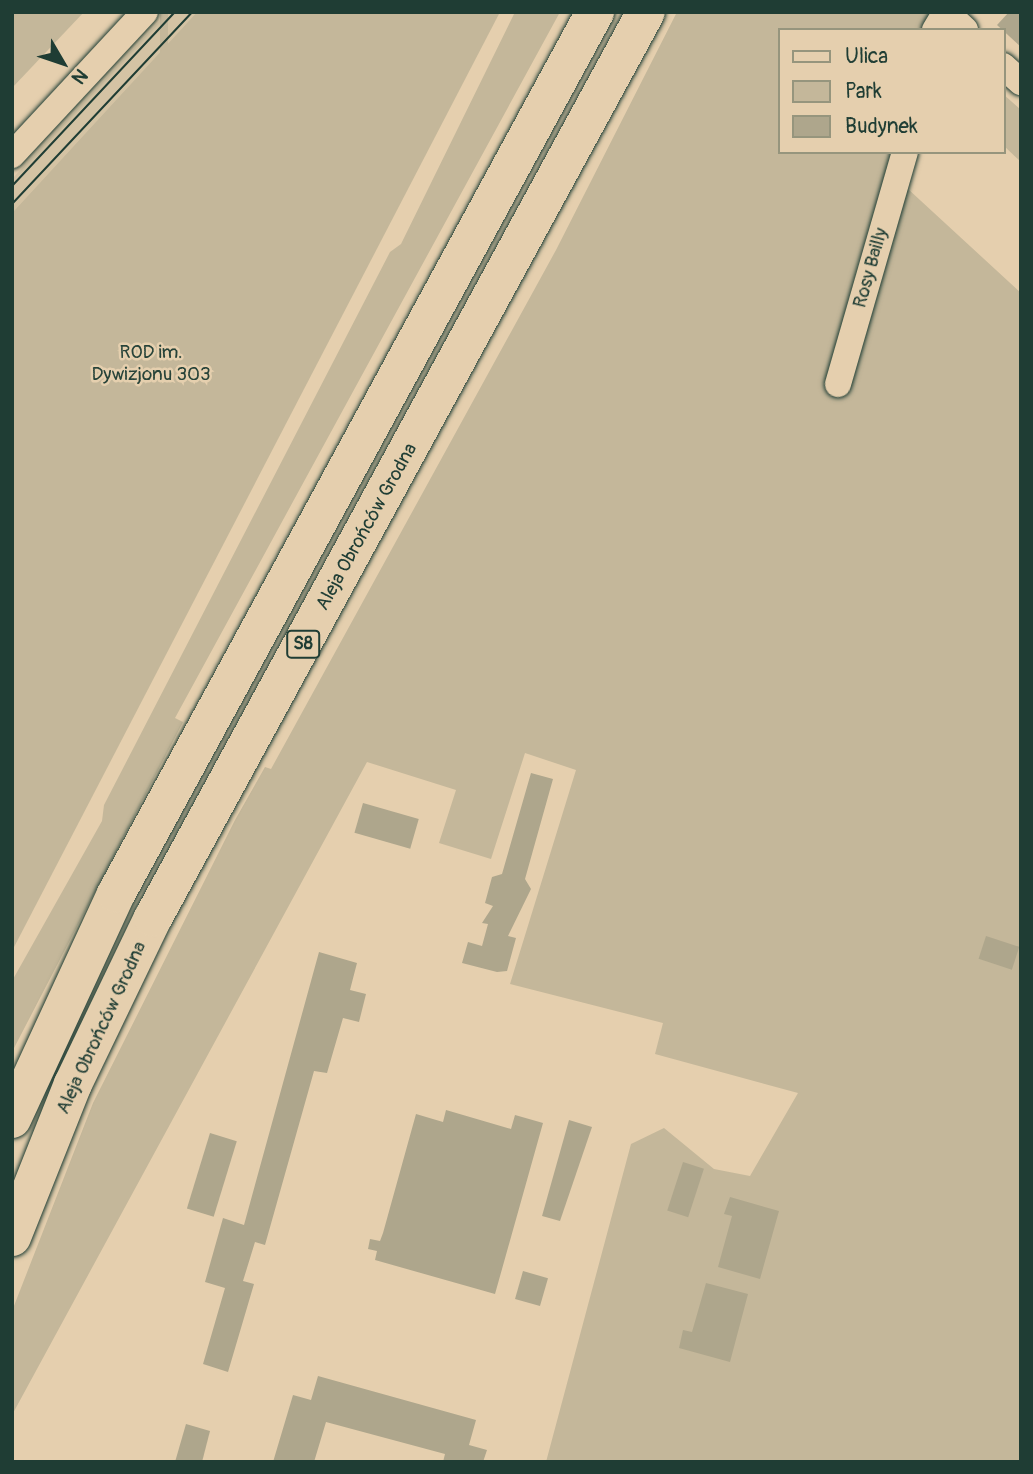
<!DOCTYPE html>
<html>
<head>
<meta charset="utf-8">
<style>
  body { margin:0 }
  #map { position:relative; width:1033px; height:1474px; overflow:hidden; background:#e5cfae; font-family:Pangolin,sans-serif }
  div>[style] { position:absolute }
  .built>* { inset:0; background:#d4c3a4 }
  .green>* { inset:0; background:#c4b79a; transform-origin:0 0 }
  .building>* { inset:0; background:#aea68c; transform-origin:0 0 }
  .roads { filter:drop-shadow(0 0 2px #1f3d34) drop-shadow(0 0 2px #1f3d34) }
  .minor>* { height:26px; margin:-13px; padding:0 13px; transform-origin:13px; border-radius:13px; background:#e5cfae }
  .highway>* { height:38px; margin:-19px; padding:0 19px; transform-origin:19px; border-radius:19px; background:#e5cfae }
  .tram>* { height:2px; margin:-1px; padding:0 1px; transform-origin:1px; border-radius:1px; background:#1f3d34 }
  span { translate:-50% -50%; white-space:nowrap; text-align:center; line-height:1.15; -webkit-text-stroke:5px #e5cfae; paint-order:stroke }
  .shield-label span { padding:2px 5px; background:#e5cfae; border:2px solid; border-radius:5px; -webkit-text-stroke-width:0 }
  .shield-label { font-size:18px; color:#1f3d34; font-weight:700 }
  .street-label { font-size:19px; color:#1f3d34 }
  .park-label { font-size:19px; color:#274339 }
  .frame { position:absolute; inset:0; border:14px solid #1f3d34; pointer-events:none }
  .legend { position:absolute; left:778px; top:28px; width:228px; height:126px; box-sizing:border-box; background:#e5cfae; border:2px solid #96957d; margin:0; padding:9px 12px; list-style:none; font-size:21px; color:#1f3d34 }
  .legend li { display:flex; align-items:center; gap:14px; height:35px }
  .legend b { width:35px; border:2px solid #96957d }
  .north { position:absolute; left:28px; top:28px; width:70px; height:70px; -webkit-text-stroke:5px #e5cfae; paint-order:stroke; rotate:129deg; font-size:19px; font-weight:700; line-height:28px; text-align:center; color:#1f3d34 }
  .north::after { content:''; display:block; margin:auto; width:24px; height:32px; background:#1f3d34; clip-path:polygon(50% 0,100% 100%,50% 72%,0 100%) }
</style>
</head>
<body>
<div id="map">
  <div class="built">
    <i style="clip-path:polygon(168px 12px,197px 12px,12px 213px,12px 179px)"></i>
  </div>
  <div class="green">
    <i style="clip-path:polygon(12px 12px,84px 12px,12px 88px)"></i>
    <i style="left:160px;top:12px;width:8px;height:217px"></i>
    <i style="clip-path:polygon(197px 12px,500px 12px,12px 951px,12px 213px)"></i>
    <i style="clip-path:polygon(515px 12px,560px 12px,175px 718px,183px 722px,12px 1052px,12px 981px,102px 821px,104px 805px,390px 252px,401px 244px)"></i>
    <i style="clip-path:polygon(677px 12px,940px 12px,935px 30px,779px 30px,779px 152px,899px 152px,878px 283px,908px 189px,1021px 293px,1021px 1462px,546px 1462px,631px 1144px,664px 1128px,714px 1169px,750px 1176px,798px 1093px,655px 1054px,663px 1023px,510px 984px,576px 770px,525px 753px,491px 859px,439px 843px,456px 790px,367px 762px,12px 1415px,12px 1311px,93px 1103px,235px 820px,265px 767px,271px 769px,556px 250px)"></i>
    <i style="clip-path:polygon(1003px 94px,1021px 110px,1021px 162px,1003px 145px)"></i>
  </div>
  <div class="building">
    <i style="clip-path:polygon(1009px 12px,1021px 12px,1021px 47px,997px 25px)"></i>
    <i style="clip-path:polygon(531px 773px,553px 779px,525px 879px,531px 889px,508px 936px,516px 938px,507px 971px,497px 972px,462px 963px,468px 942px,482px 946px,488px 924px,482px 923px,493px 906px,485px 903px,492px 877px,502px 874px)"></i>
    <i style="left:363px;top:803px;width:58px;height:31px;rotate:16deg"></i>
    <i style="left:986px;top:936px;width:35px;height:24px;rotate:18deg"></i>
    <i style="clip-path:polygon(319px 952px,357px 963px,350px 990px,366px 994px,359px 1022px,343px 1018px,327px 1073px,314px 1071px,265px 1245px,255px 1242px,243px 1281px,254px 1284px,228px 1372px,203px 1364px,225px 1288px,205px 1282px,223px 1218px,244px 1225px)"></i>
    <i style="clip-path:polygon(446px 1110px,511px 1129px,515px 1115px,543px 1123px,495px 1294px,375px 1260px,377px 1251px,368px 1249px,370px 1239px,380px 1241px,383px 1233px,416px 1114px,443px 1122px)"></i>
    <i style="clip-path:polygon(569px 1120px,592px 1127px,560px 1221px,542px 1216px)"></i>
    <i style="left:210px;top:1133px;width:28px;height:79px;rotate:17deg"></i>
    <i style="left:683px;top:1162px;width:22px;height:51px;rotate:18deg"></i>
    <i style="clip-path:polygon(730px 1197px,779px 1211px,760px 1279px,718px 1267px,732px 1216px,724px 1214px)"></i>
    <i style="left:523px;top:1271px;width:26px;height:29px;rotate:16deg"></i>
    <i style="clip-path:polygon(706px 1283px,748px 1294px,730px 1362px,679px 1348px,683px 1330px,692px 1332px)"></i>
    <i style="clip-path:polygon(318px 1376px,476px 1420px,469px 1445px,487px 1450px,483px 1462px,443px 1462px,445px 1454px,326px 1422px,314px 1462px,273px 1462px,293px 1395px,311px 1400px)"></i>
    <i style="clip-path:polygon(186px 1424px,210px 1431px,202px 1462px,175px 1462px)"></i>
  </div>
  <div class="roads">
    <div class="minor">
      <i style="left:935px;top:30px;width:21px;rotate:-59deg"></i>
      <i style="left:946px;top:12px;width:26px;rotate:43deg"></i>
      <i style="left:1003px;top:66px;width:24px;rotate:42deg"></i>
      <i style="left:12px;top:155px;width:195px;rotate:-47.1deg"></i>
      <i style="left:838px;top:384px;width:241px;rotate:-73.9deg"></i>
    </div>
    <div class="highway">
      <i style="left:12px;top:1119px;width:248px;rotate:-65.2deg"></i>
      <i style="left:116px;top:894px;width:1004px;rotate:-61.49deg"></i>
      <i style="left:12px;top:1237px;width:165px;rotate:-68.3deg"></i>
      <i style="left:73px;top:1084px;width:184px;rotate:-64.3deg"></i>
      <i style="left:153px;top:918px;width:1031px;rotate:-61.45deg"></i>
    </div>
  </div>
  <div class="tram">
    <i style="left:12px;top:186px;width:238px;rotate:-46.9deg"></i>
    <i style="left:12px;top:204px;width:263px;rotate:-46.8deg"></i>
  </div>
  <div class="shield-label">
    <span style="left:303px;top:644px">S8</span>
  </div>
  <div class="street-label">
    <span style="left:871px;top:268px;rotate:-74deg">Rosy Bailly</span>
    <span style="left:367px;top:527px;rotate:-61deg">Aleja Obrońców Grodna</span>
    <span style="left:102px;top:1028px;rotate:-65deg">Aleja Obrońców Grodna</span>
  </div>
  <div class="park-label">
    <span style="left:151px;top:364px">ROD im.<br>Dywizjonu 303</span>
  </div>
  <div class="frame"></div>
  <ul class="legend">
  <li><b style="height:9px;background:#e5cfae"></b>Ulica</li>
  <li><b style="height:19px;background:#c4b79a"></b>Park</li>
  <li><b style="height:19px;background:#aea68c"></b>Budynek</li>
  </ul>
  <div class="north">N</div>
</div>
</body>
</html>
